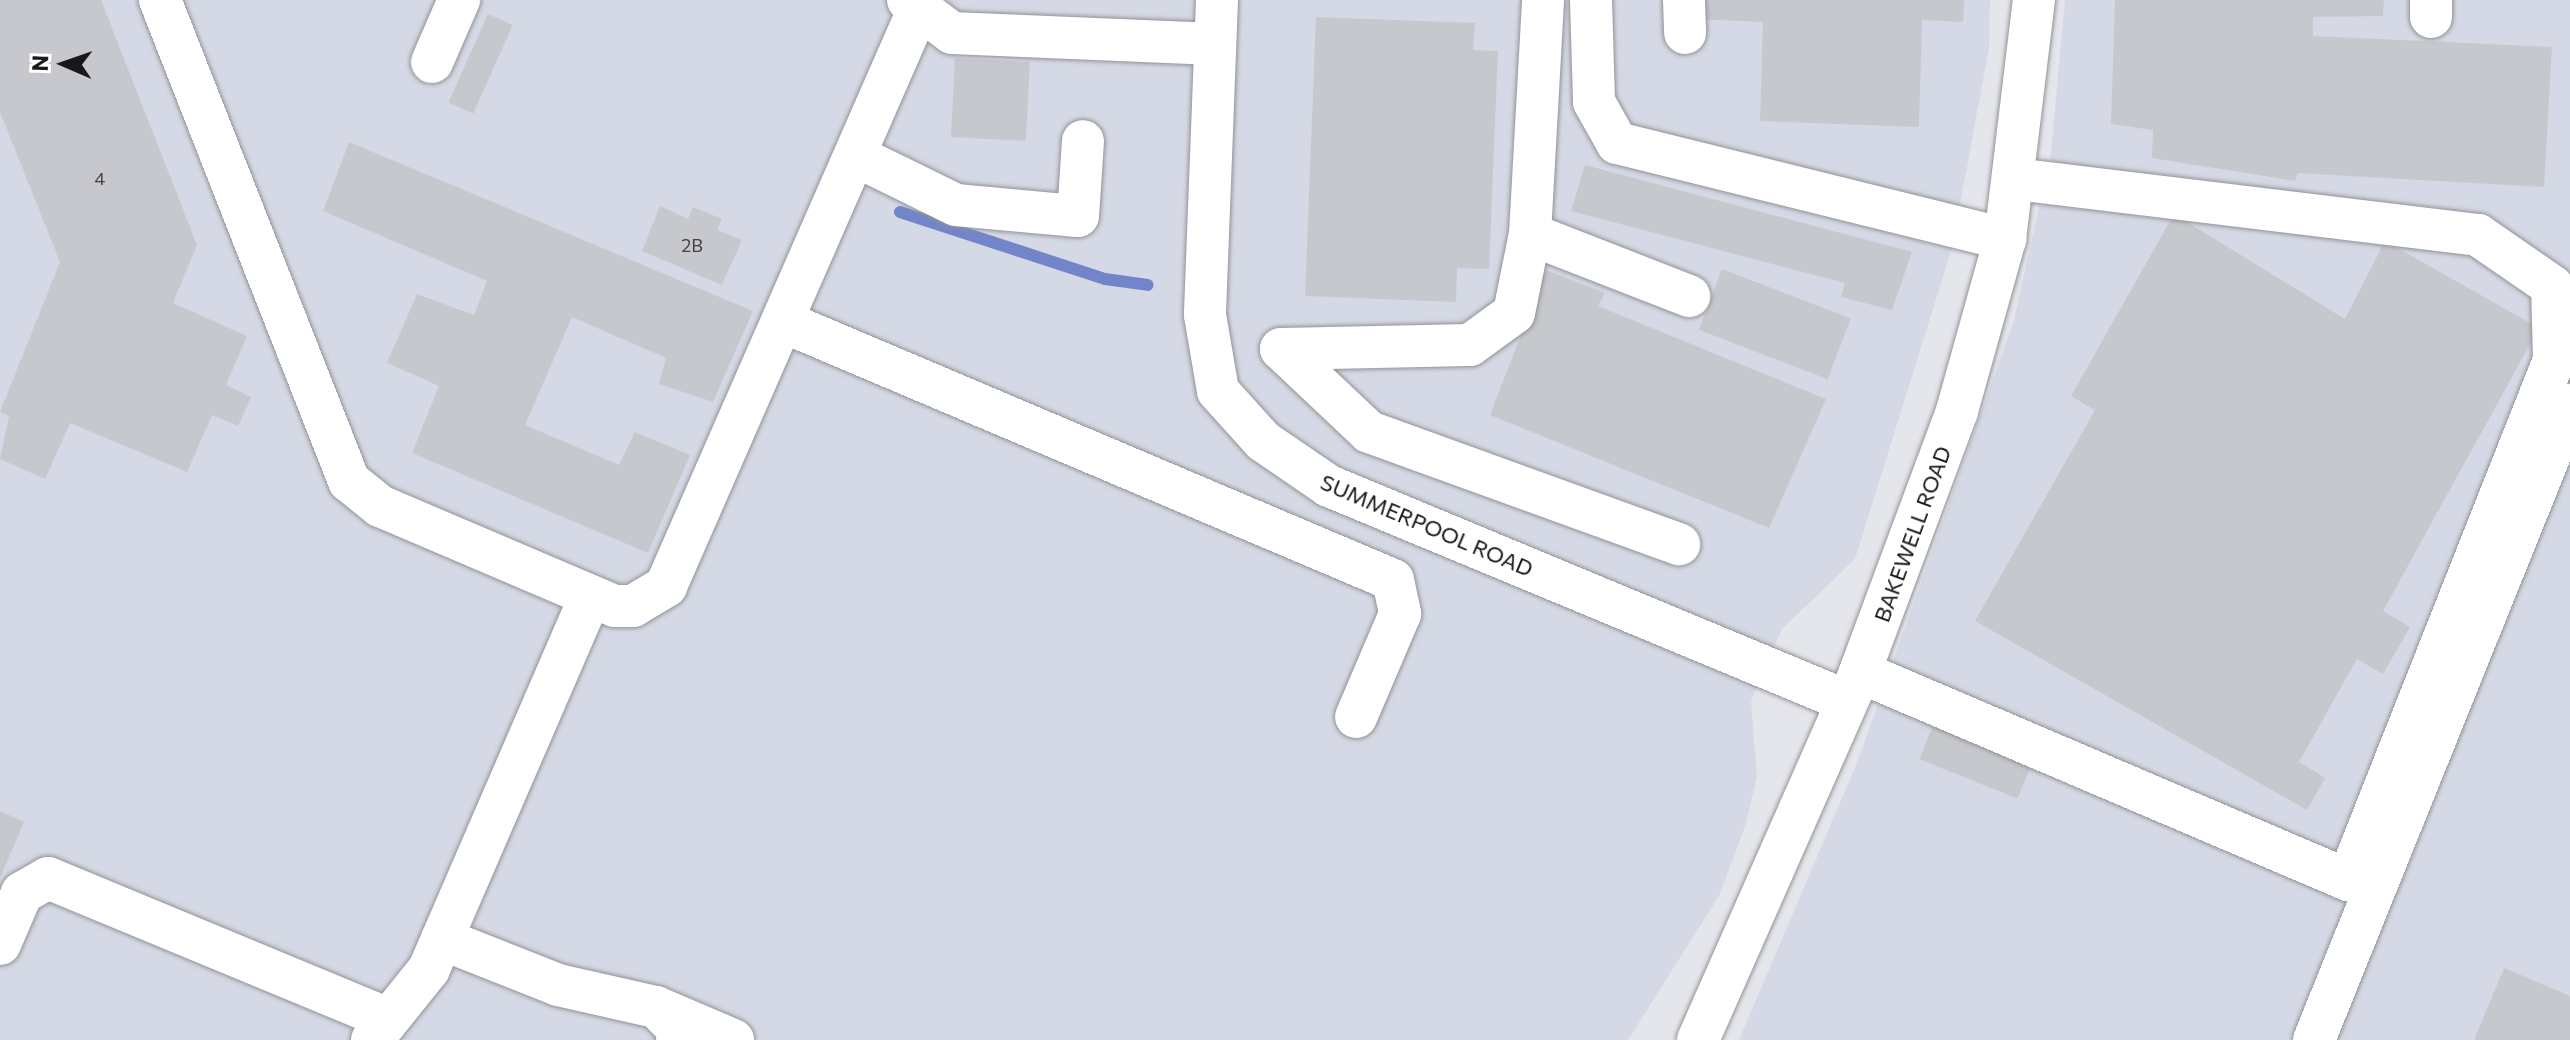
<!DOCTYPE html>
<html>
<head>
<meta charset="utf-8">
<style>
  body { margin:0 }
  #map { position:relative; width:2570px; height:1040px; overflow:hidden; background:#e5e6eb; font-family:Commissioner,sans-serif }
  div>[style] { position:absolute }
  .built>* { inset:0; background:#d5d9e5 }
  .stream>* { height:12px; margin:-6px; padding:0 6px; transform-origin:6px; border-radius:6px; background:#7385ca }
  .building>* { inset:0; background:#c7c8cd; transform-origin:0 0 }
  .roads { filter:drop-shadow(0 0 2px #919397) drop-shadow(0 0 2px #919397) }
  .minor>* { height:42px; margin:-21px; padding:0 21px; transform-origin:21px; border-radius:21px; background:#fff }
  span { translate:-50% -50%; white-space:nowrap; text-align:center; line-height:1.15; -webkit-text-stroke:6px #fff; paint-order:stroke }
  .number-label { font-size:18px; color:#444447 }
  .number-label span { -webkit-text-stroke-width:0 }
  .street-label { font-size:22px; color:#18181a }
  .north { position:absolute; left:24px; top:24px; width:80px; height:80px; -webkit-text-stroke:6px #fff; paint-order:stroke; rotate:272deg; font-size:22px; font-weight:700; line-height:32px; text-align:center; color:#18181a }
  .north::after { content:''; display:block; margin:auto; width:28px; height:36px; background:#18181a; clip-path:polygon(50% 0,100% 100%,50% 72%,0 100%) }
</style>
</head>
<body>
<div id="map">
  <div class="built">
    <i style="clip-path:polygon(0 0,1990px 0,1989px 48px,1952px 248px,1855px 559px,1782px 629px,1751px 701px,1757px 776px,1746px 824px,1719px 896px,1628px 1040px,0 1040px)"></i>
    <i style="clip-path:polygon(2065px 0,2570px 0,2570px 1040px,1739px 1040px,1857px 763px,2014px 320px,2051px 153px)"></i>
  </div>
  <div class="stream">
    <i style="left:900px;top:212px;width:216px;rotate:18.1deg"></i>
    <i style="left:1105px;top:279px;width:43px;rotate:7.9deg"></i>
  </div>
  <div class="building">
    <i style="clip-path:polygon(0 0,101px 0,197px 245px,173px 303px,247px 336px,226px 385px,251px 397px,238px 426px,212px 415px,187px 472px,70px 423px,45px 479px,0 459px,9px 416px,0 412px,60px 262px,0 112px)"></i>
    <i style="clip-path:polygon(1698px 0,1964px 0,1963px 22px,1922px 20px,1919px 127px,1760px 121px,1763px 22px,1697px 19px)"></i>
    <i style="clip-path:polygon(2115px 0,2384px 0,2383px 16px,2313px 17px,2313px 36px,2552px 47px,2544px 187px,2298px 173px,2295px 181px,2152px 158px,2153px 130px,2111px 124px)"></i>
    <i style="left:488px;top:14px;width:27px;height:97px;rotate:24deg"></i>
    <i style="clip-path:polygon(1316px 17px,1475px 23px,1473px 50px,1498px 51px,1489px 269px,1457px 268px,1456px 302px,1305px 296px)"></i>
    <i style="left:955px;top:58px;width:75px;height:79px;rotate:3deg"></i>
    <i style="clip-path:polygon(349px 142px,753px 311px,713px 402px,659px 384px,666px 358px,572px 317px,525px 425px,619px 465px,635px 432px,690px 455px,648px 553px,412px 453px,439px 386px,387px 363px,417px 294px,474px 315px,487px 281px,323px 211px)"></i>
    <i style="clip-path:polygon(1585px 165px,1912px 252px,1892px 310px,1841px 297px,1845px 283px,1571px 211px)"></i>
    <i style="clip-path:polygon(660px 206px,688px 219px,693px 207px,722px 219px,717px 230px,742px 240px,722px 285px,642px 251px)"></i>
    <i style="clip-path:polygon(2174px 214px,2345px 319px,2385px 241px,2539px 328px,2383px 611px,2410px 627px,2383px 674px,2357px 659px,2299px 762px,2325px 778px,2307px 810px,1975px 621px,2095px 410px,2071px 396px)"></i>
    <i style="left:1722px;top:269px;width:138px;height:65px;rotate:21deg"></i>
    <i style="clip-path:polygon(1546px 270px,1605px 293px,1598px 306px,1826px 399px,1769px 528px,1490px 415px)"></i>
    <i style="left:1934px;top:723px;width:106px;height:39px;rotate:22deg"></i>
    <i style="clip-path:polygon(0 811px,24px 822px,0 878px)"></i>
    <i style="clip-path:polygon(2504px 968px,2570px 996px,2570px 1040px,2474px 1040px)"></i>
  </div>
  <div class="roads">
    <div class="minor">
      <i style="left:160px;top:0;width:517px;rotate:68.55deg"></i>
      <i style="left:349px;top:481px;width:40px;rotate:39deg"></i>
      <i style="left:380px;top:506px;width:255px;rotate:23.1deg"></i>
      <i style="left:615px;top:606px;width:18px"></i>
      <i style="left:633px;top:606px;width:39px;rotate:-31deg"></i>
      <i style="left:666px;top:586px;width:631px;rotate:-66.36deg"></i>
      <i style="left:908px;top:0;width:55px;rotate:36.9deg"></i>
      <i style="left:952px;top:33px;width:263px;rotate:2.4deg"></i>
      <i style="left:1217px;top:0;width:315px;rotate:92.2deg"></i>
      <i style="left:1205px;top:315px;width:77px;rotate:80.3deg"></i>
      <i style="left:1218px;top:391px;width:67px;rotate:48deg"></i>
      <i style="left:1263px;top:441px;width:80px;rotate:34.3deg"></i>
      <i style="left:1329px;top:486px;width:558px;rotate:22.56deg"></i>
      <i style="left:1591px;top:0;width:102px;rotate:88.3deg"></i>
      <i style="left:1594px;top:102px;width:47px;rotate:60.7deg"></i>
      <i style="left:1617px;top:143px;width:400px;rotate:13.9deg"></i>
      <i style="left:1684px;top:0;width:33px;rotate:88deg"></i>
      <i style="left:2431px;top:0;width:17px;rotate:90deg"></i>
      <i style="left:432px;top:62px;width:68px;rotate:-66.5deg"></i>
      <i style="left:856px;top:156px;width:111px;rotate:26.1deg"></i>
      <i style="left:956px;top:205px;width:122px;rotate:5.2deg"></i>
      <i style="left:1078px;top:216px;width:75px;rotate:-86.2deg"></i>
      <i style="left:1530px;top:234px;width:171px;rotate:21.3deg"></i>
      <i style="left:784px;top:322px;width:661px;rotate:22.96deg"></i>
      <i style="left:1393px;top:580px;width:35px;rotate:78deg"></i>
      <i style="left:1400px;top:614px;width:112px;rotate:113.1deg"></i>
      <i style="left:1281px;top:349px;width:189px;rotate:-1.2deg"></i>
      <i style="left:1470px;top:345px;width:54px;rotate:-36deg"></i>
      <i style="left:1514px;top:313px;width:81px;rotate:-78.6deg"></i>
      <i style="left:1530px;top:234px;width:234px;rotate:-86.8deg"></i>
      <i style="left:1281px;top:349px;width:121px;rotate:43.3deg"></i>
      <i style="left:1369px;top:432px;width:330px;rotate:19.9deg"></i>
      <i style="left:1860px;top:672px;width:530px;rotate:23.09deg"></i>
      <i style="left:2348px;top:880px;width:559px;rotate:-68.39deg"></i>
      <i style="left:2554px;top:360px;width:74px;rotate:-91.5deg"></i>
      <i style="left:2552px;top:286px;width:90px;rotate:-145.4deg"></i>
      <i style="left:2478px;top:235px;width:466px;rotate:-173.1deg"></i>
      <i style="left:442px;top:939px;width:125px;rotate:21.6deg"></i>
      <i style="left:558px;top:985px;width:100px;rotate:12.7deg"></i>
      <i style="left:656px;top:1007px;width:31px;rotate:45deg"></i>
      <i style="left:678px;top:1029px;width:11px;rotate:95deg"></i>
      <i style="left:0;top:944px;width:56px;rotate:-66.7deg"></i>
      <i style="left:22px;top:893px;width:30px;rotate:-30deg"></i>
      <i style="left:48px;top:878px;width:368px;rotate:22.5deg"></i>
      <i style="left:656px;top:1007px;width:84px;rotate:23.2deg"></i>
      <i style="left:372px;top:1040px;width:91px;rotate:-51.2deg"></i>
      <i style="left:429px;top:969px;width:405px;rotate:-66.6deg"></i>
      <i style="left:1698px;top:1040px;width:402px;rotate:-66.2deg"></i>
      <i style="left:1860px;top:672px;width:278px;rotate:-69.6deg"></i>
      <i style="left:1957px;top:411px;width:179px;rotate:-74.4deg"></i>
      <i style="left:2005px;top:239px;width:241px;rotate:-83.1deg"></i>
      <i style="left:2314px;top:1040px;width:685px;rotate:-68.04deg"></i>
    </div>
  </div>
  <div class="number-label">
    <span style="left:100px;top:178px">4</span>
    <span style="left:692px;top:245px">2B</span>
  </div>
  <div class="street-label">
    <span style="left:1427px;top:525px;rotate:23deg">SUMMERPOOL ROAD</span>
    <span style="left:1912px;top:534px;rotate:-70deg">BAKEWELL ROAD</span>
  </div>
  <div class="north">N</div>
</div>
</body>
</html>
